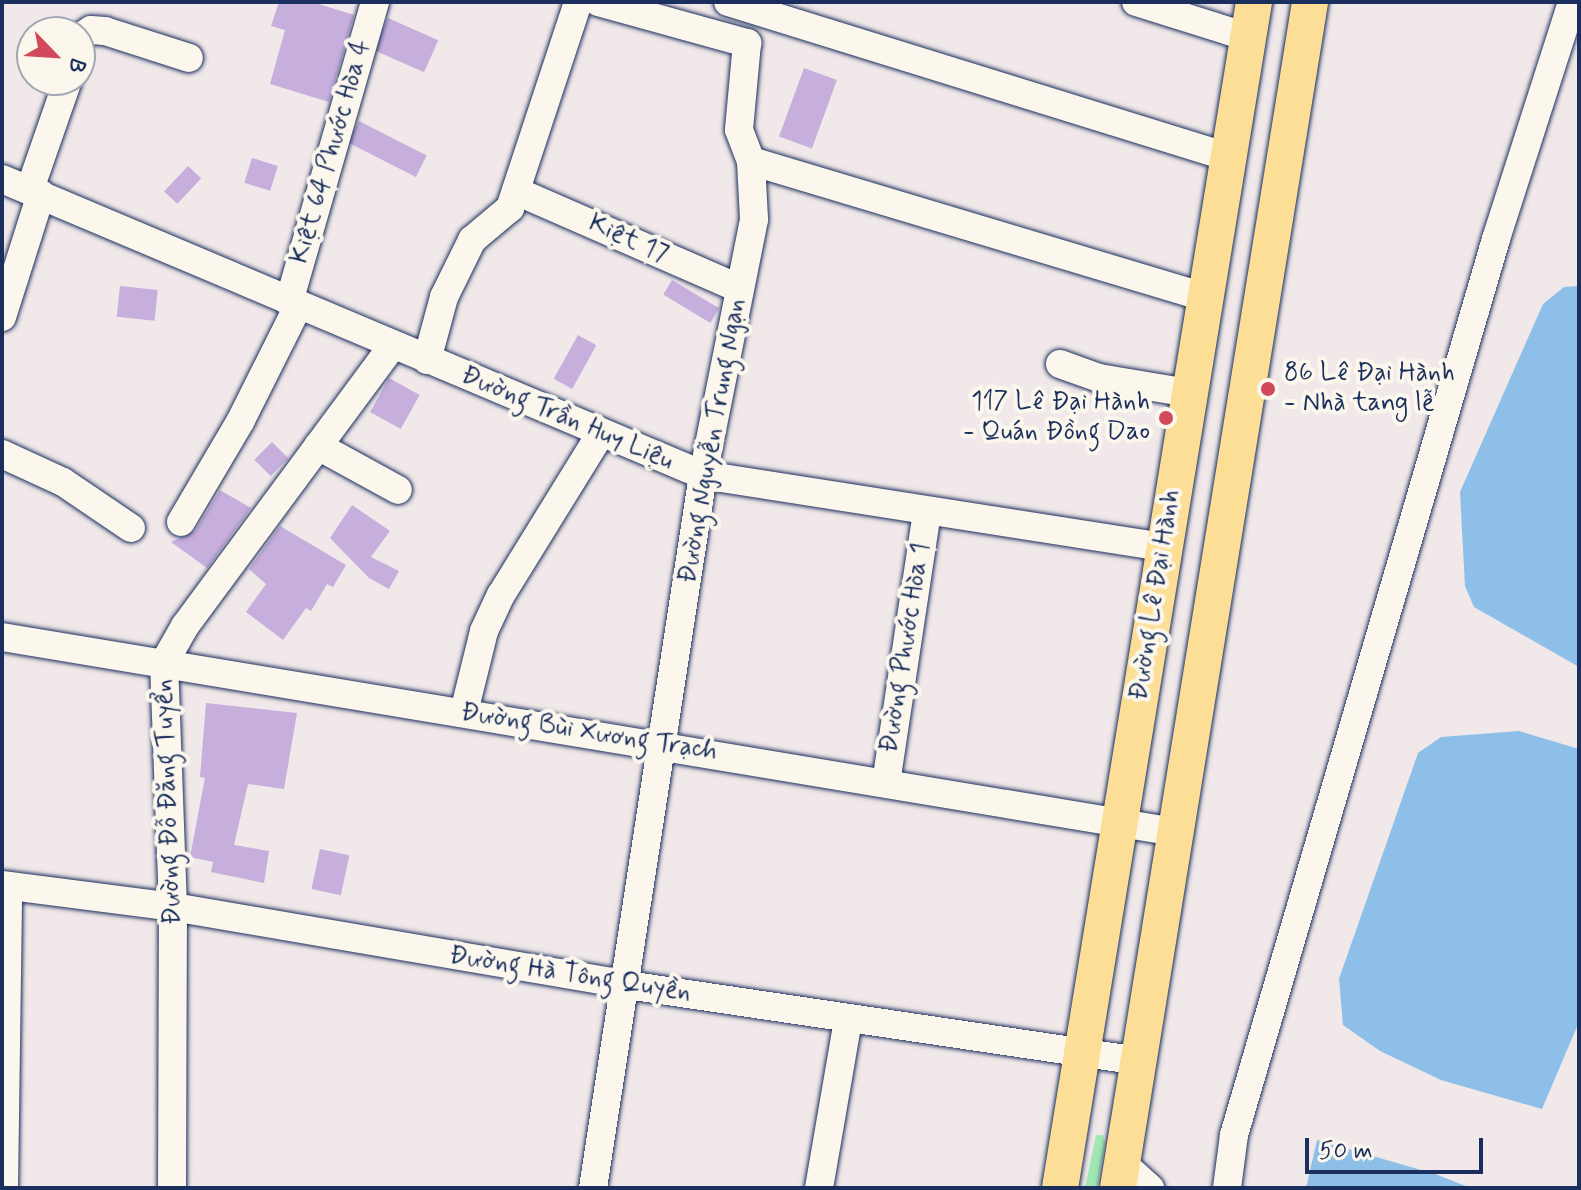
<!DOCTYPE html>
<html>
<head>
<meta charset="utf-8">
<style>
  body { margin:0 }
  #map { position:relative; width:1581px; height:1190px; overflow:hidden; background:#f0e8e9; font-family:Mynerve,sans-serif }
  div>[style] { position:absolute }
  .green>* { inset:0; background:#a0e7b3 }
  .water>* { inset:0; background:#8dbfe9 }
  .building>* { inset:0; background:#c6aedd; transform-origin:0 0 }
  .roads { filter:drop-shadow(0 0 2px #1b2f5e) drop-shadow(0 0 2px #1b2f5e) }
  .minor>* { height:28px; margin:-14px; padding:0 14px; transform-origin:14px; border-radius:14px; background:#fbf7ec }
  .major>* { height:36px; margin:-18px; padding:0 18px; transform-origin:18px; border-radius:18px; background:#fdde96 }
  .dots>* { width:22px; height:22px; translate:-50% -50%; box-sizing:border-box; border:4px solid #fbf7ec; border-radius:50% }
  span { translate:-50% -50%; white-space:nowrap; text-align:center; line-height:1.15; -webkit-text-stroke:8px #fbf7ec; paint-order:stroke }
  .street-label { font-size:26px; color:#1b2f5e }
  .poi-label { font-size:26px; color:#1b2f5e }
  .left { translate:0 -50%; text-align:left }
  .right { translate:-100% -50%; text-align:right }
  .frame { position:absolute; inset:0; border:4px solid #1b2f5e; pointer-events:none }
  .north { position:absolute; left:16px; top:16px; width:80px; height:80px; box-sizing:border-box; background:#fbf7ec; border:2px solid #a1a7b3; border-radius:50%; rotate:115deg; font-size:22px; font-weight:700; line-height:32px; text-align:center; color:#1b2f5e }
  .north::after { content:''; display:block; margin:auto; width:28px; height:36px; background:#d1495b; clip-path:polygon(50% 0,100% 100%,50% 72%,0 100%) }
  .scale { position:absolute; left:1305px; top:1138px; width:178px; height:36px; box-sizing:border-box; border:4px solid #1b2f5e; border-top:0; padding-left:10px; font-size:24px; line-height:28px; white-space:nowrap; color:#1b2f5e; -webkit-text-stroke:6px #fbf7ec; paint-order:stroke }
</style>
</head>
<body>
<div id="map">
  <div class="green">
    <i style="clip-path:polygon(1096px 1135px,1103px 1135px,1105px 1143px,1097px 1188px,1085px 1188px)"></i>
  </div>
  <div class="water">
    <i style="clip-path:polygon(1579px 286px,1579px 667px,1474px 607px,1465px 586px,1460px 492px,1543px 304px,1564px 287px)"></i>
    <i style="clip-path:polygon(1519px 731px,1579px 749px,1579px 1022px,1542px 1109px,1441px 1080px,1380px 1051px,1343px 1025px,1339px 979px,1418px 753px,1441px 737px)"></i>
    <i style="clip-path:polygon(1317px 1140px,1435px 1174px,1471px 1188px,1306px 1188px)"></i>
  </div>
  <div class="building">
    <i style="clip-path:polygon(279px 2px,312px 2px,354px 15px,329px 102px,270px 84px,285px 30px,271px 26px)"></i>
    <i style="left:388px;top:18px;width:55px;height:35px;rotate:24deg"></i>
    <i style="left:804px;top:68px;width:35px;height:73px;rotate:20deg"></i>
    <i style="left:359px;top:121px;width:76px;height:24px;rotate:27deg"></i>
    <i style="left:252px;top:158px;width:27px;height:26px;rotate:17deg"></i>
    <i style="left:188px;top:166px;width:18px;height:35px;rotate:43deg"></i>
    <i style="left:672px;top:280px;width:55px;height:17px;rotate:31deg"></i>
    <i style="left:120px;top:286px;width:38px;height:31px;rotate:6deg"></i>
    <i style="left:578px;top:335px;width:21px;height:50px;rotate:29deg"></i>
    <i style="left:389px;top:378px;width:35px;height:39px;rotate:29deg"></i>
    <i style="left:272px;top:442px;width:23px;height:25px;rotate:45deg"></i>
    <i style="clip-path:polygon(220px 490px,251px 508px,207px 568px,171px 542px,195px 531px)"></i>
    <i style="clip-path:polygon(352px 505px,390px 531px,371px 557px,399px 571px,389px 589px,369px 578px,330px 538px)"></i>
    <i style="clip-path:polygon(280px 526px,346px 565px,333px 587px,327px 584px,311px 611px,306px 608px,283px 640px,246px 612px,266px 584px,249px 569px)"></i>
    <i style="clip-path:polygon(206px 703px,297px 713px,284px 789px,248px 784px,234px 845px,269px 851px,264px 883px,211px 872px,213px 862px,190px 857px,205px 778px,200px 777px)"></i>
    <i style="left:320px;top:849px;width:30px;height:41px;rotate:12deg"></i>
  </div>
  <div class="roads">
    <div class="minor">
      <i style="left:598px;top:2px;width:155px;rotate:15.4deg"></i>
      <i style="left:747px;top:43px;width:87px;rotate:95.3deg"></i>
      <i style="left:739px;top:130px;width:33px;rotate:69deg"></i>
      <i style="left:728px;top:2px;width:523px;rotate:17.22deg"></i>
      <i style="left:1136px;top:2px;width:117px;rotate:17.4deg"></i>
      <i style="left:80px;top:37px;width:13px;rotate:-32deg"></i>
      <i style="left:91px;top:30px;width:14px;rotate:4deg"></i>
      <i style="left:105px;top:31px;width:88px;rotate:17.8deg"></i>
      <i style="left:2px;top:179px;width:761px;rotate:22.89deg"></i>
      <i style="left:703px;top:475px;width:467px;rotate:8.9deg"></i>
      <i style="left:30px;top:189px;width:115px;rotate:-70.8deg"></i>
      <i style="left:516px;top:191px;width:244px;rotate:23.6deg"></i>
      <i style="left:289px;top:302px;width:312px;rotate:-74deg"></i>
      <i style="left:2px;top:317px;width:129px;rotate:-72.4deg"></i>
      <i style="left:427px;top:360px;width:65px;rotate:-74.9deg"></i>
      <i style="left:444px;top:297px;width:64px;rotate:-63.8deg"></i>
      <i style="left:472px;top:240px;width:50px;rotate:-40.1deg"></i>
      <i style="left:510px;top:208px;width:217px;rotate:-71.7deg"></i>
      <i style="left:1060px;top:364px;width:41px;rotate:19.7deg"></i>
      <i style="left:1099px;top:378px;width:91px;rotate:9.5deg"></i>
      <i style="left:318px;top:446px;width:91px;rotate:28.8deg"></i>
      <i style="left:2px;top:454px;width:67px;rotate:24.7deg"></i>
      <i style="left:63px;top:482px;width:82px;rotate:34.1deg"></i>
      <i style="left:181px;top:522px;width:118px;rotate:-59.5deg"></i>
      <i style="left:241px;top:420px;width:127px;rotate:-63.4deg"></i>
      <i style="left:2px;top:637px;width:1189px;rotate:9.44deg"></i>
      <i style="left:464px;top:712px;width:83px;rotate:-76.1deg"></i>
      <i style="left:484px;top:631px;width:40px;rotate:-65deg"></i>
      <i style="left:501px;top:595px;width:190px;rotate:-58.3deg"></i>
      <i style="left:886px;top:783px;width:273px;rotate:-81.4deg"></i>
      <i style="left:2px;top:885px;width:172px;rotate:7.3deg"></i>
      <i style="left:173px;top:907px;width:461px;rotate:9.7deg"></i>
      <i style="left:627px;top:985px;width:518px;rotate:8.44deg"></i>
      <i style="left:1122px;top:1163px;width:38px;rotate:42deg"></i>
      <i style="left:4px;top:1188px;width:302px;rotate:-89.2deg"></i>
      <i style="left:172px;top:1188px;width:281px;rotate:-89.8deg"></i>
      <i style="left:173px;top:907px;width:244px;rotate:-92.1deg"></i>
      <i style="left:164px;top:663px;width:43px;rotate:-60.4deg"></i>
      <i style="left:185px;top:626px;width:348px;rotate:-53.5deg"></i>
      <i style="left:593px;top:1188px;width:721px;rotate:-81.23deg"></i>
      <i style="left:703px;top:475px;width:261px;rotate:-78.7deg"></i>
      <i style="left:754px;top:219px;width:58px;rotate:-93deg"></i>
      <i style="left:751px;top:161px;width:474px;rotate:16.7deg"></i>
      <i style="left:819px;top:1188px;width:170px;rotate:-80.2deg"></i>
      <i style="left:1227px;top:1188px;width:53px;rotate:-82.5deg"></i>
      <i style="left:1234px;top:1135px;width:934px;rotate:-73.7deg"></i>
      <i style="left:1496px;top:239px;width:249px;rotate:-72.2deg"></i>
    </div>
    <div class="major">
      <i style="left:1060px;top:1188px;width:1202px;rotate:-80.71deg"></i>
      <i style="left:1118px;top:1188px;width:1201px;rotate:-80.8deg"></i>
    </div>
  </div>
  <div class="dots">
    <i style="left:1268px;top:389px;background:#d1495b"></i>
    <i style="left:1166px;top:418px;background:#d1495b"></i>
  </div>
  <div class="street-label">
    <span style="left:332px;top:152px;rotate:-74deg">Kiệt 64 Phước Hòa 4</span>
    <span style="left:628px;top:240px;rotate:24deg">Kiệt 17</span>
    <span style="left:567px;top:419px;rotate:23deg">Đường Trần Huy Liệu</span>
    <span style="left:713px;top:441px;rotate:-80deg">Đường Nguyễn Trung Ngạn</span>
    <span style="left:1156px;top:595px;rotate:-81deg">Đường Lê Đại Hành</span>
    <span style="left:906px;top:648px;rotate:-81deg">Đường Phước Hòa 1</span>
    <span style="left:589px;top:733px;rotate:9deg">Đường Bùi Xương Trạch</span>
    <span style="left:169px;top:802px;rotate:-92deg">Đường Đỗ Đăng Tuyển</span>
    <span style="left:570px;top:975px;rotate:9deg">Đường Hà Tông Quyền</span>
  </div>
  <div class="poi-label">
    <span class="left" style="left:1284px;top:389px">86 Lê Đại Hành<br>- Nhà tang lễ</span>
    <span class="right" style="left:1150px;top:418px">117 Lê Đại Hành<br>- Quán Đồng Dao</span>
  </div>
  <div class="frame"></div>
  <div class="north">B</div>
  <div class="scale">50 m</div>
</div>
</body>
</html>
